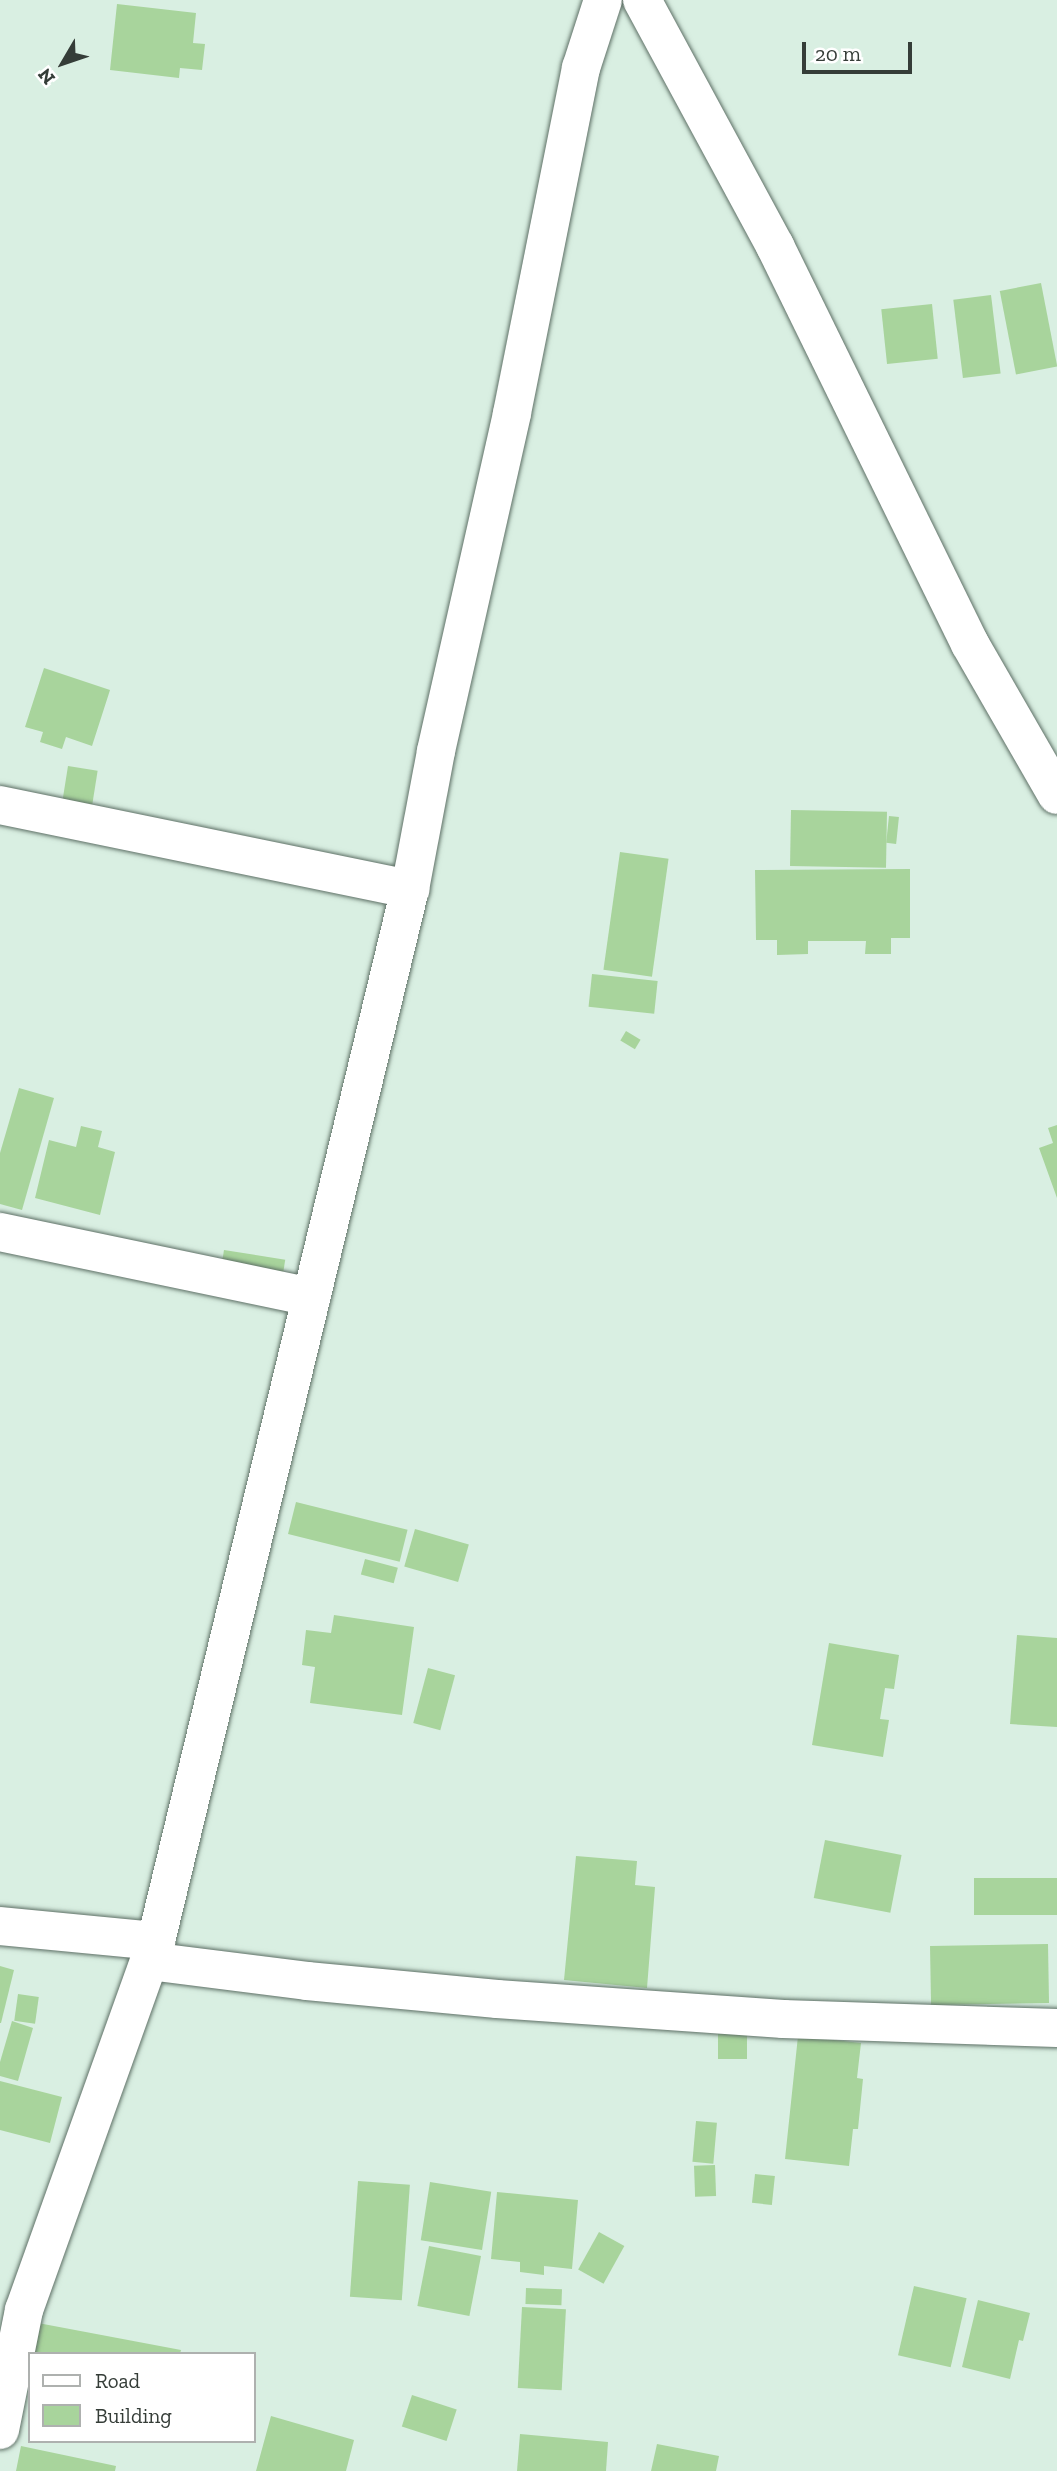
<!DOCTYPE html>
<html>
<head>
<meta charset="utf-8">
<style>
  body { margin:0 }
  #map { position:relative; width:1057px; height:2471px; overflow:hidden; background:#d9efe2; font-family:"Zilla Slab",serif }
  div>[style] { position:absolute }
  .building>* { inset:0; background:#a8d49c; transform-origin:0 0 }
  .roads { filter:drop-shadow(0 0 2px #5e7066) drop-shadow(0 0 2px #5e7066) }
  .minor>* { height:38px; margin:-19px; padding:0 19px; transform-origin:19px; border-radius:19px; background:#fff }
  span { translate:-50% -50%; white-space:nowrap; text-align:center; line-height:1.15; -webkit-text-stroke:6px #fff; paint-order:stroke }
  .legend { position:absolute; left:28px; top:2352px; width:228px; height:91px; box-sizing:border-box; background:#fff; border:2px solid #aeb1af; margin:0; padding:9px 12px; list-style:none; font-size:21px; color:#353d38 }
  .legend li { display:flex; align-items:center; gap:14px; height:35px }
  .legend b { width:35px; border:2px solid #aeb1af }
  .north { position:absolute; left:28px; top:28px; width:70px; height:70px; -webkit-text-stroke:5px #fff; paint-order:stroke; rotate:231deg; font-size:19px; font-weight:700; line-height:28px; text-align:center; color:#353d38 }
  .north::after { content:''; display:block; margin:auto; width:24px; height:32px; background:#353d38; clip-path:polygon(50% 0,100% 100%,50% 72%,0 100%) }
  .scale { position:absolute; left:802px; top:42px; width:110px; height:32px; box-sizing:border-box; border:4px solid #353d38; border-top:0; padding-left:9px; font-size:21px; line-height:24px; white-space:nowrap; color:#353d38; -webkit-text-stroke:5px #fff; paint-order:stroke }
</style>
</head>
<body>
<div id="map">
  <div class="building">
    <i style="clip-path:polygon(117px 4px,196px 13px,193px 43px,205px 44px,202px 70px,180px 68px,179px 78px,110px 70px)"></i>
    <i style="left:1041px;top:283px;width:85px;height:42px;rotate:79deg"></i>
    <i style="left:991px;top:295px;width:79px;height:38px;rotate:83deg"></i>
    <i style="left:932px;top:304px;width:55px;height:51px;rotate:84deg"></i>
    <i style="clip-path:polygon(44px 668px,110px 690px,92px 746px,66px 737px,62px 749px,40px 742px,43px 732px,25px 727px)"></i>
    <i style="left:68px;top:766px;width:30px;height:34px;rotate:9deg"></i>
    <i style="left:791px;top:810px;width:96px;height:56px;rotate:1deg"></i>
    <i style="left:889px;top:816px;width:10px;height:27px;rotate:6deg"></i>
    <i style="left:620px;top:852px;width:49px;height:119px;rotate:8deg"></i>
    <i style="clip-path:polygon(910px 869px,910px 938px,891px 938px,891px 954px,865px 954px,866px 941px,808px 941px,808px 954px,777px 955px,777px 940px,756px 940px,755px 870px)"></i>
    <i style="left:592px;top:974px;width:66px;height:33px;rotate:6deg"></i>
    <i style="left:626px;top:1031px;width:17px;height:11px;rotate:31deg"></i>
    <i style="clip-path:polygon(19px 1088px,54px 1098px,22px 1210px,0 1204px,0 1153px)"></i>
    <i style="clip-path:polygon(1057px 1125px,1057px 1198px,1039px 1148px,1053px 1143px,1048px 1128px)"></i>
    <i style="clip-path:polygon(81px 1126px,102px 1131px,98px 1147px,115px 1152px,100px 1215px,35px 1198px,49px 1140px,76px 1147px)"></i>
    <i style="left:224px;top:1250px;width:62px;height:18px;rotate:9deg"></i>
    <i style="left:296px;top:1502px;width:115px;height:33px;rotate:14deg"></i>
    <i style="left:415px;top:1529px;width:56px;height:39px;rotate:16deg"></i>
    <i style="left:365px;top:1559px;width:34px;height:16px;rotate:15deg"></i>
    <i style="clip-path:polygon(334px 1615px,414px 1627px,402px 1715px,310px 1703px,315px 1667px,302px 1665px,306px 1630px,331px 1633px)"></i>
    <i style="clip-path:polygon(1017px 1635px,1057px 1638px,1057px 1727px,1010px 1724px)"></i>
    <i style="clip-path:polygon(829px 1643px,899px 1655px,894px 1689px,885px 1688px,880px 1719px,889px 1720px,883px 1757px,812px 1745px)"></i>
    <i style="left:428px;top:1668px;width:28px;height:57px;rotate:15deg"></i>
    <i style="left:825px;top:1840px;width:78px;height:59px;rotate:11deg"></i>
    <i style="clip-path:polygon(576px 1856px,637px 1861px,635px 1885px,655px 1887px,647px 1988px,564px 1980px)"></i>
    <i style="left:974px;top:1878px;width:83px;height:37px"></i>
    <i style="left:1048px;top:1944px;width:59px;height:118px;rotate:89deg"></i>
    <i style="clip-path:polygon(0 1966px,14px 1970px,1px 2023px,0 2023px)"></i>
    <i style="left:18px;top:1994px;width:21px;height:27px;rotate:8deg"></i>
    <i style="clip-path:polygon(12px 2021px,33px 2028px,18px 2081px,0 2076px,0 2062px)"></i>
    <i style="left:718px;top:2034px;width:29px;height:25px"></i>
    <i style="clip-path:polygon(798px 2036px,861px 2043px,857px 2078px,863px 2079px,858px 2129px,853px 2129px,849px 2166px,785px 2159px)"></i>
    <i style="clip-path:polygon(0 2081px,62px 2097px,50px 2143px,0 2130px)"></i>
    <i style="left:696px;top:2121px;width:21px;height:41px;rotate:5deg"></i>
    <i style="left:715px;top:2165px;width:31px;height:21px;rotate:88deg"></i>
    <i style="left:755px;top:2174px;width:20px;height:29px;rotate:6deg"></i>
    <i style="left:358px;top:2181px;width:52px;height:116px;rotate:4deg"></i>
    <i style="left:430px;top:2182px;width:62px;height:59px;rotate:9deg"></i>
    <i style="clip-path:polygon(497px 2192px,578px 2200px,572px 2269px,544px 2266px,544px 2275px,520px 2272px,520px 2262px,491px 2259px)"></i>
    <i style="left:599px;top:2232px;width:29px;height:43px;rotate:29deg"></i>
    <i style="left:429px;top:2246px;width:53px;height:61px;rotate:11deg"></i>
    <i style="left:914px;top:2286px;width:54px;height:71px;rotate:13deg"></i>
    <i style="left:526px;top:2288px;width:36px;height:16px;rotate:2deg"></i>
    <i style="clip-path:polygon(978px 2300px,1030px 2313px,1023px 2341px,1019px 2340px,1010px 2379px,962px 2367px)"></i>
    <i style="left:522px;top:2307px;width:44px;height:81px;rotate:3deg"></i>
    <i style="clip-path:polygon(38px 2323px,181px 2350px,180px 2354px,32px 2354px)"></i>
    <i style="left:412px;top:2395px;width:47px;height:33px;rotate:18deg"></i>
    <i style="clip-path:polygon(271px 2416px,354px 2440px,346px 2471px,256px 2471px)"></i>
    <i style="clip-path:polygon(520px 2434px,608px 2442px,606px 2471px,517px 2471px)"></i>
    <i style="clip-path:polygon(657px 2444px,719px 2456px,716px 2471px,651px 2471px)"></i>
    <i style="clip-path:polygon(21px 2446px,116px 2466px,115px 2471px,16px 2471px)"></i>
  </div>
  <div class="roads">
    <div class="minor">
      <i style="left:642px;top:0;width:280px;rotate:61.6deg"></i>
      <i style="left:775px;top:246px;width:443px;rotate:63.9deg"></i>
      <i style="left:970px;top:644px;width:174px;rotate:60.1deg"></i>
      <i style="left:0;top:805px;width:419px;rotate:11.6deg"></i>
      <i style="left:0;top:1232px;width:318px;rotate:11.8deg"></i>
      <i style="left:0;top:1926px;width:157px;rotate:5.5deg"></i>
      <i style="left:149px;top:1961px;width:159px;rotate:7.2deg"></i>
      <i style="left:307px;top:1981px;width:191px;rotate:5.4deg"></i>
      <i style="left:497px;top:1999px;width:287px;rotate:4deg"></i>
      <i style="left:783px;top:2019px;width:274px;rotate:1.9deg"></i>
      <i style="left:0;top:2430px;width:122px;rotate:-78.7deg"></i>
      <i style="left:24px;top:2310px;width:392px;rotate:-70.3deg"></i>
      <i style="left:156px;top:1941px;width:1082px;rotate:-76.43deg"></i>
      <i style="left:410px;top:889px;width:140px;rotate:-79.3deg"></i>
      <i style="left:436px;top:751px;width:346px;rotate:-77.3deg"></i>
      <i style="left:512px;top:413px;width:352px;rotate:-78.7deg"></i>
      <i style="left:581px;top:68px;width:71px;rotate:-72.1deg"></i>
    </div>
  </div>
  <ul class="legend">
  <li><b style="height:9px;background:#fff"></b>Road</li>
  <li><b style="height:19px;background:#a8d49c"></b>Building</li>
  </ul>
  <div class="north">N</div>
  <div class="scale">20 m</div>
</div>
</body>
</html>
